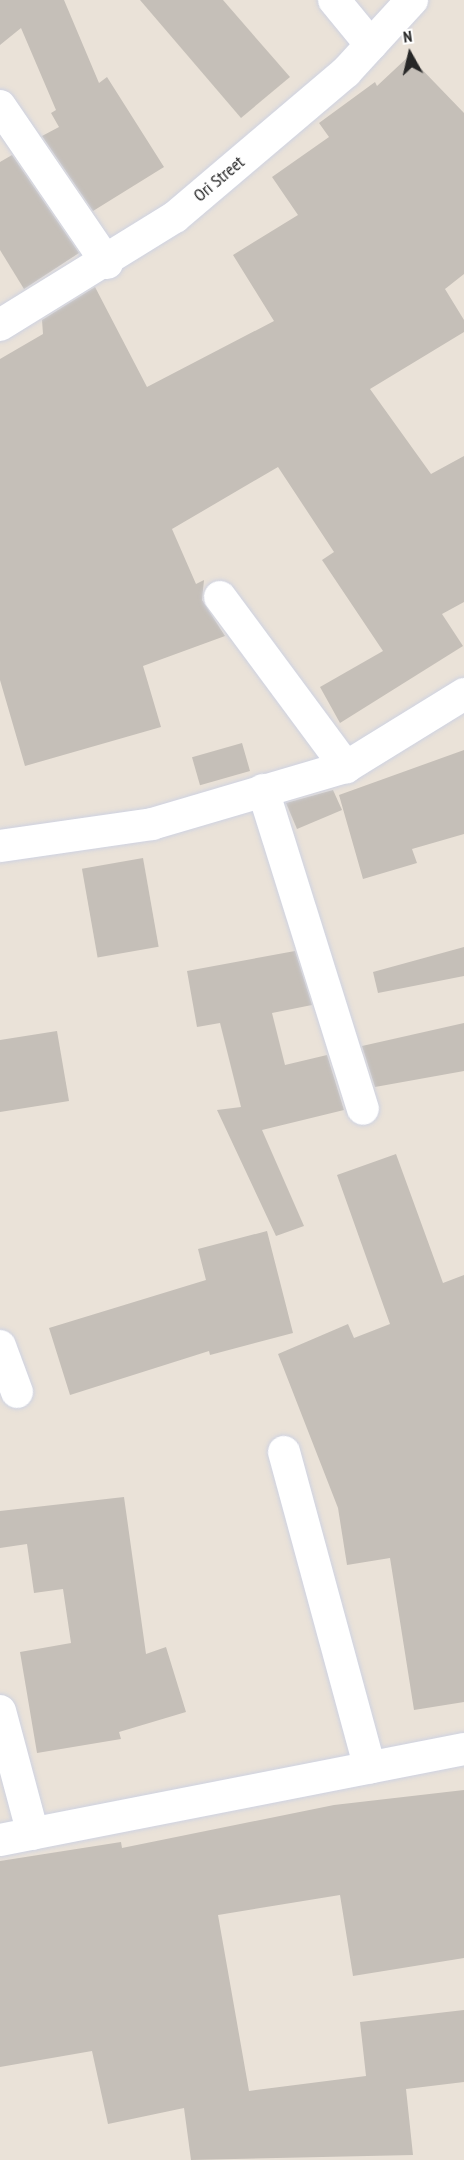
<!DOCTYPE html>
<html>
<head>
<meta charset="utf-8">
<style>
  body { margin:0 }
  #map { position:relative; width:464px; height:2160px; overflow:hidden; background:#eae2d8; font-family:"PT Sans Narrow",sans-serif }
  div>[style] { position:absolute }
  .building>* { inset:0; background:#c5bfb8; transform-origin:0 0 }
  .roads { filter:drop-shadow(0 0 2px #ced2e1) drop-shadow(0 0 2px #ced2e1) }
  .street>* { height:32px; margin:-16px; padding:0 16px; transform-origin:16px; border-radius:16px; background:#fff }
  span { translate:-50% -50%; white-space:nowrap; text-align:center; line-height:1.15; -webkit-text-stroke:4.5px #fff; paint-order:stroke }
  .street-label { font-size:18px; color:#272727 }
  .north { position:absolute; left:380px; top:24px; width:60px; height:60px; -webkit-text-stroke:4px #fff; paint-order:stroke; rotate:352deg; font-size:16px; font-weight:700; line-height:24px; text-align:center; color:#272727 }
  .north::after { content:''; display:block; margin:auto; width:21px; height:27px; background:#272727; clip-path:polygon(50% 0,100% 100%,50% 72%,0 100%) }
</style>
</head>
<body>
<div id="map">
  <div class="building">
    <i style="clip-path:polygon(0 0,64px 0,99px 83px,107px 77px,164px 167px,93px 211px,42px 136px,59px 127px,51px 113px,56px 110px,21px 28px,0 45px)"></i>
    <i style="clip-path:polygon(140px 0,223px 0,290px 77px,241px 118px)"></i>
    <i style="clip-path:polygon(409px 56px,464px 113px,464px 274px,445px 289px,464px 320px,464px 332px,370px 389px,431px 474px,464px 456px,464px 602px,442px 614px,463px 646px,340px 723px,320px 687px,383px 651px,322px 560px,334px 552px,278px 467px,172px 529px,196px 584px,204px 580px,202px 600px,225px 636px,143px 666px,161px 727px,25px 766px,0 680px,0 359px,43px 334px,42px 320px,95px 287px,147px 387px,274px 321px,233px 255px,298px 215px,272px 177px,329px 137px,319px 123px,375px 82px,377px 86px)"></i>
    <i style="clip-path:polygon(12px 155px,79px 253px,24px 289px,0 250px,0 162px)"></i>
    <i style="left:242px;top:743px;width:29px;height:52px;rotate:74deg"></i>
    <i style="clip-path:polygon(464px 750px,464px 834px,412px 849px,417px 863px,363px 879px,339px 795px)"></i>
    <i style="clip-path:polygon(333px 790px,342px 810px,297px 829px,286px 803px)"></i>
    <i style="left:143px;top:858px;width:90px;height:62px;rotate:80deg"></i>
    <i style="clip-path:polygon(464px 947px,464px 976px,378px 993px,373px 972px)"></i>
    <i style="clip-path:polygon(295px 951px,312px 1005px,272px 1013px,285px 1065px,327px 1055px,344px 1110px,262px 1130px,304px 1226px,276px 1236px,217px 1110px,241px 1107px,220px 1023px,197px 1027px,187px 971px)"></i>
    <i style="clip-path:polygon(464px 1023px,464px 1071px,375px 1087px,362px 1046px)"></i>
    <i style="clip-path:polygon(57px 1031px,69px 1101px,0 1112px,0 1040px)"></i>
    <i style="clip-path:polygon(396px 1154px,443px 1283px,464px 1275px,464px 1702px,414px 1710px,390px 1558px,347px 1565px,338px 1508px,278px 1354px,348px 1324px,354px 1338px,390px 1324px,337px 1175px)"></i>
    <i style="clip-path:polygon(267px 1231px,293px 1333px,210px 1355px,209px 1351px,70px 1395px,49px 1328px,206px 1280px,198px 1249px)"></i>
    <i style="clip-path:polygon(124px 1497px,146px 1654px,166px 1647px,186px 1712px,119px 1732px,121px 1739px,37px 1753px,20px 1652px,71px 1643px,63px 1589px,34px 1593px,27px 1544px,0 1548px,0 1511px)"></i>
    <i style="clip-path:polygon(464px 1790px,464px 1958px,353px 1976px,340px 1895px,218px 1915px,249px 2091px,366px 2076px,360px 2022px,464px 2010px,464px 2082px,406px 2089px,413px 2155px,191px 2160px,184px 2108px,108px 2124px,92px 2051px,0 2067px,0 1861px,121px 1842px,122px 1848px,334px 1805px)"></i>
  </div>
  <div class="roads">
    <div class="street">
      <i style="left:334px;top:0;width:58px;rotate:50.6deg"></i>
      <i style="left:0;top:106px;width:190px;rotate:55.7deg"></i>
      <i style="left:0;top:325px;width:206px;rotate:-31.7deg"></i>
      <i style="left:175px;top:217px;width:224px;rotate:-40.3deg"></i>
      <i style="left:346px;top:72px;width:98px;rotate:-47.5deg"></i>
      <i style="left:220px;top:597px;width:212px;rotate:53.5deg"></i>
      <i style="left:263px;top:790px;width:334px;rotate:72.6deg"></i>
      <i style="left:0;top:846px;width:154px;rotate:-8.2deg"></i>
      <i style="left:152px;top:824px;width:202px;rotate:-16.4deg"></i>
      <i style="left:346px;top:767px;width:139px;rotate:-31.7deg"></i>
      <i style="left:0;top:1346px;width:49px;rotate:69.7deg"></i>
      <i style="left:284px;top:1452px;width:327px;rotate:74.8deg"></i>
      <i style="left:0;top:1711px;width:127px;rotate:75deg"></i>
      <i style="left:0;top:1840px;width:473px;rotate:-11.1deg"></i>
    </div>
  </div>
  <div class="street-label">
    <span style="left:219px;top:179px;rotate:-40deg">Ori Street</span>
  </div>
  <div class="north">N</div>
</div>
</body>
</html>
